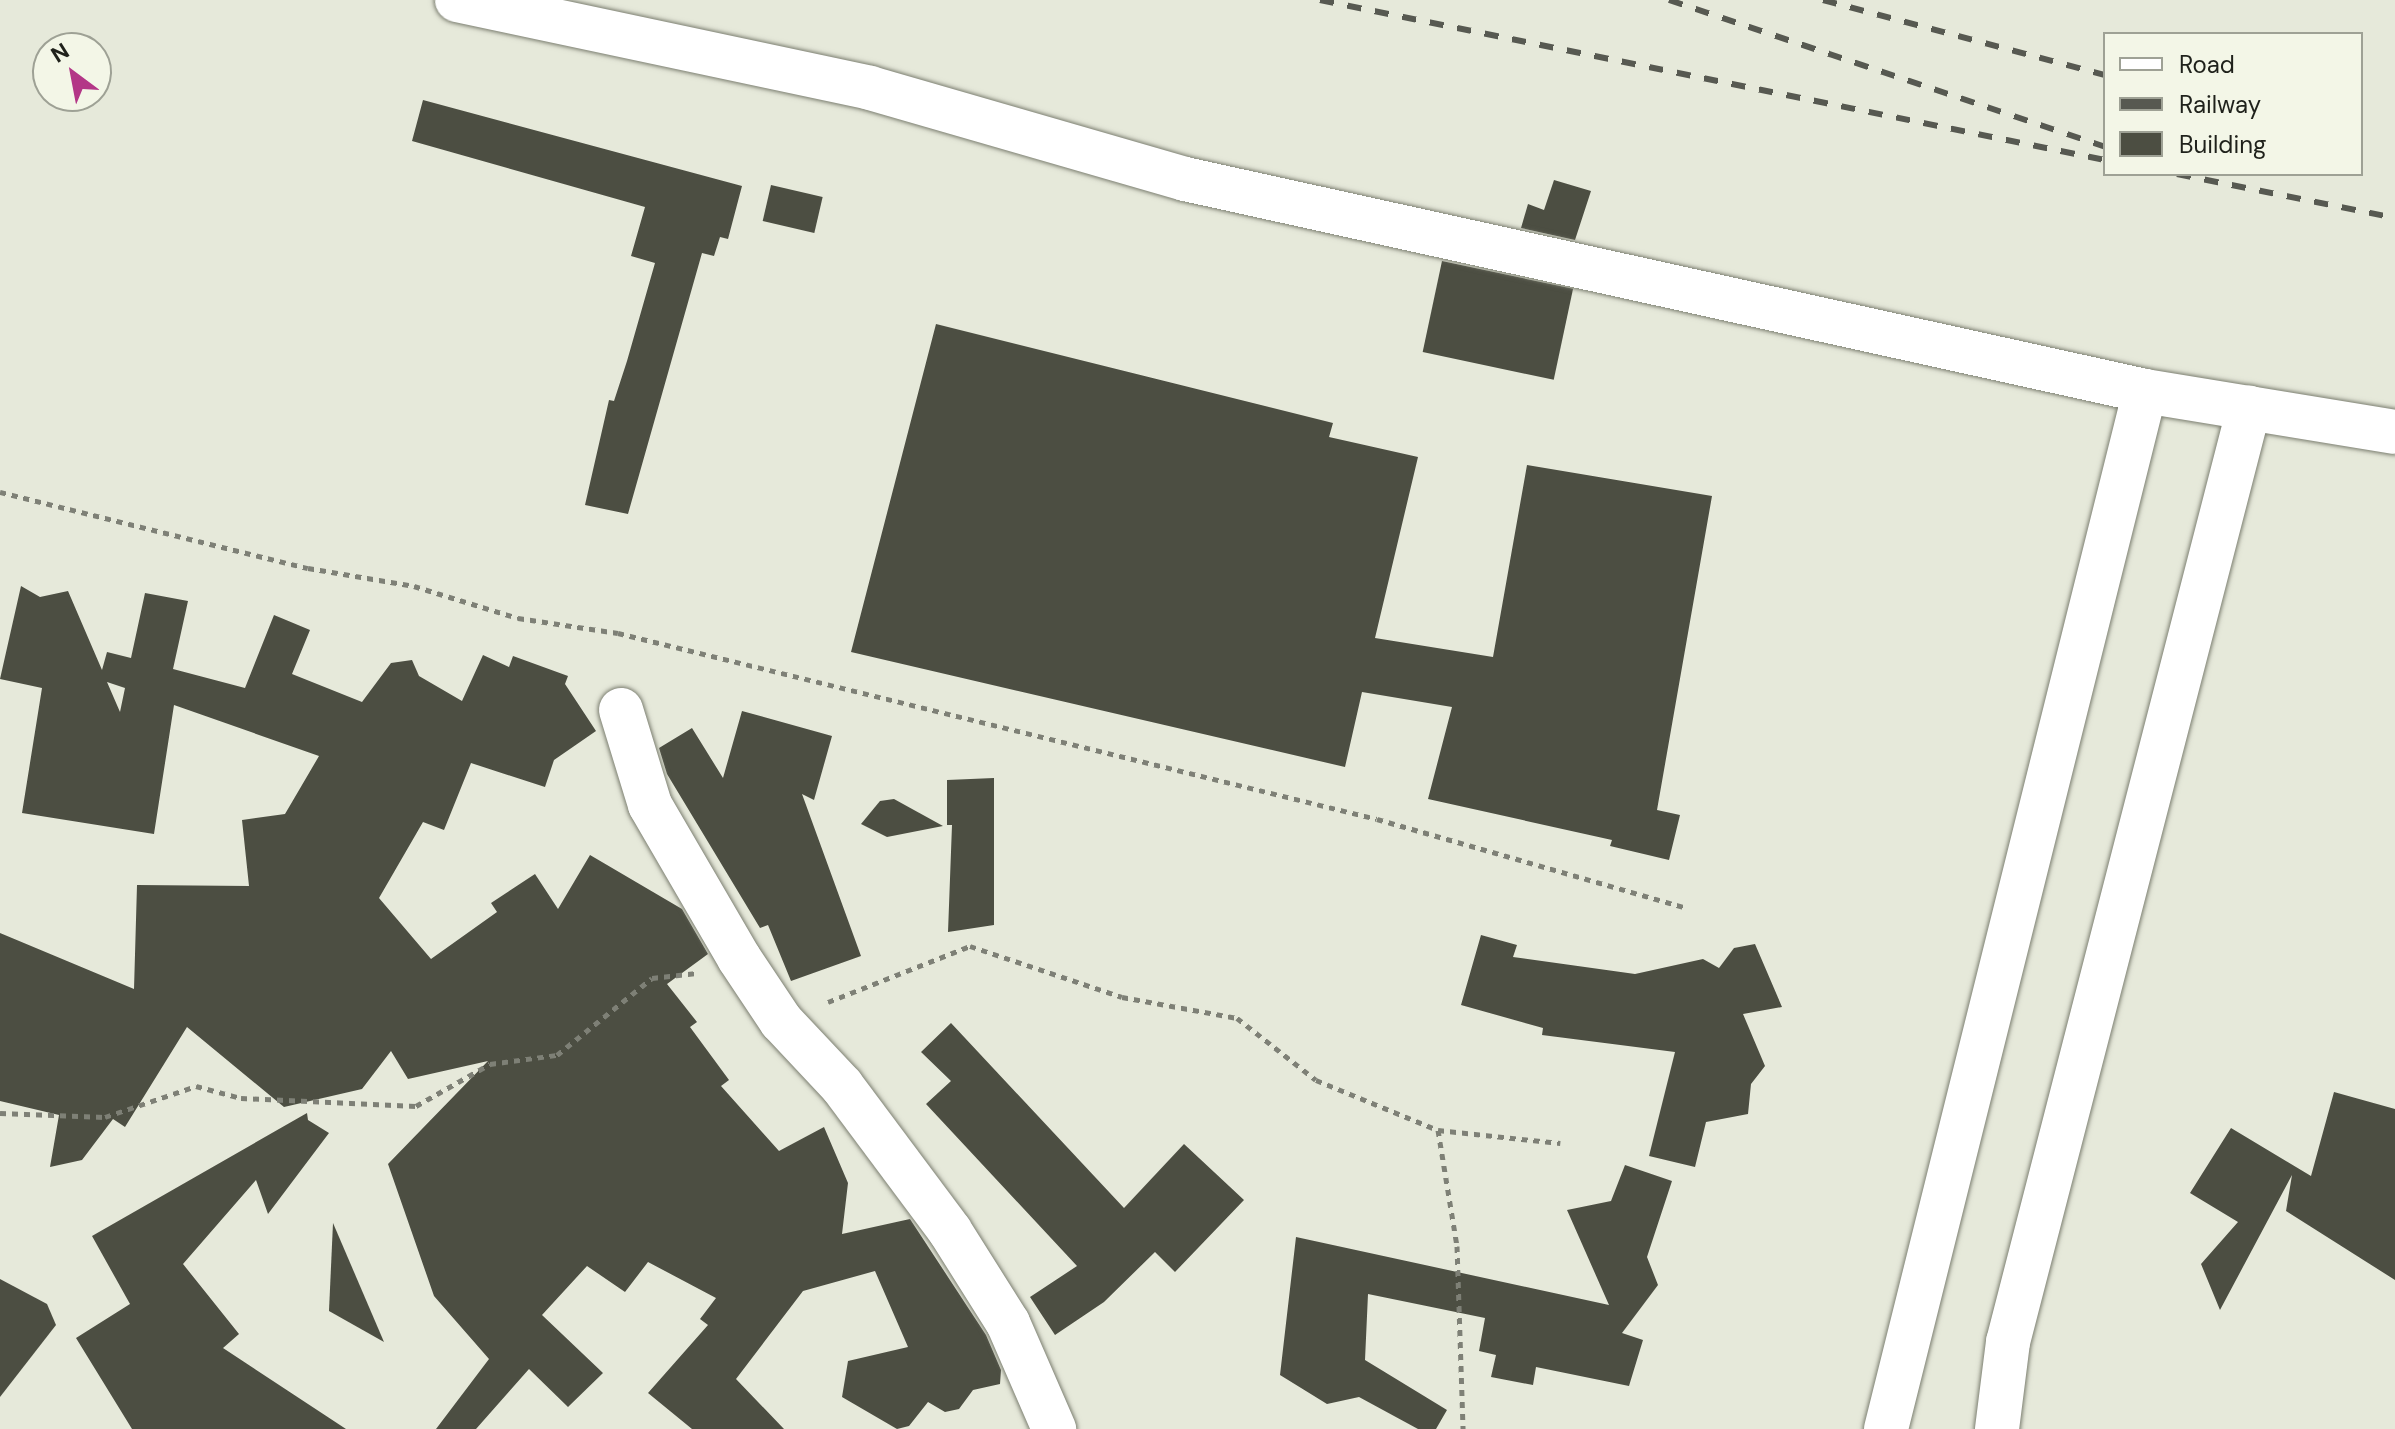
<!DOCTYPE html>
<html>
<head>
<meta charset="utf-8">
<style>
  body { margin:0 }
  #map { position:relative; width:2395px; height:1429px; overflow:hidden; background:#e6e9da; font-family:"DM Sans",sans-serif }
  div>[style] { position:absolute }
  .building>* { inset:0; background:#4c4e42; transform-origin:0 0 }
  .path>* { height:5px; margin-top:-2.5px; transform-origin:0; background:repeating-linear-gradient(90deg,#7e8076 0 6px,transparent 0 12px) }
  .roads { filter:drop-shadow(0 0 2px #7c7f71) drop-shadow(0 0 2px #7c7f71) }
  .minor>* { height:44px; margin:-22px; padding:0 22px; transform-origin:22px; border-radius:22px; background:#fff }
  .rail>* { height:6px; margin-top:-3px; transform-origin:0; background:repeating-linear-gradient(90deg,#575951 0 14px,transparent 0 28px) }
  span { translate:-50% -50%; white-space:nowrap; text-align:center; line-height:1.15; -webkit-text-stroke:8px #f3f6e7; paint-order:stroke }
  .legend { position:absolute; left:2103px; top:32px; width:260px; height:144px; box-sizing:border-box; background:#f3f6e7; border:2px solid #9ea195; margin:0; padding:10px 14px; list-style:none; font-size:24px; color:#1f211b }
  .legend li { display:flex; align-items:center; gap:16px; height:40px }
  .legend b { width:40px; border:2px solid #9ea195 }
  .north { position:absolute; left:32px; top:32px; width:80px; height:80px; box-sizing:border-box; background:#f3f6e7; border:2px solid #9ea195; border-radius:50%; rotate:328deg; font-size:22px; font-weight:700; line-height:32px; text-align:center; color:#1f211b }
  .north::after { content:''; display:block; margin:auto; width:28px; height:36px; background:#b33687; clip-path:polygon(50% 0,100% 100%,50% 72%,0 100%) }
</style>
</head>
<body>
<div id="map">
  <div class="building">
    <i style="clip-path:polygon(423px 100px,742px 186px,728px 239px,720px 237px,714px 256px,702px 253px,628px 514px,585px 505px,609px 400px,614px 401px,627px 361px,655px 263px,631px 256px,645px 207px,412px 141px)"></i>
    <i style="clip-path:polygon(1554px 180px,1591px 191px,1575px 240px,1521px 228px,1528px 204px,1544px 210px)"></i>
    <i style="left:771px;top:185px;width:53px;height:37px;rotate:13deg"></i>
    <i style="left:1442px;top:261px;width:134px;height:93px;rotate:12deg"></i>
    <i style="clip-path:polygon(936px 324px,1333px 423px,1329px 437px,1418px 457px,1375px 638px,1493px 657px,1527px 465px,1712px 496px,1657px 810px,1680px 815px,1669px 860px,1610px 846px,1612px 840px,1428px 799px,1452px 707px,1362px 692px,1345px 767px,851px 652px)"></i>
    <i style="clip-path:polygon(evenodd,21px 586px,40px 597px,68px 591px,102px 670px,107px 652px,131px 658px,145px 593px,188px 601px,173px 669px,245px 688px,274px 615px,310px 630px,292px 674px,362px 702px,391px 663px,412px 660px,419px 676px,462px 701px,483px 655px,509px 667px,513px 656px,568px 676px,565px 684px,596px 731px,554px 760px,545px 787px,471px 763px,444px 830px,423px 822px,379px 898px,431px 959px,497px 912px,491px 903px,535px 874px,558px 909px,590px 855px,682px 909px,708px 954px,667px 984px,697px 1022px,690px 1027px,729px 1080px,721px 1086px,779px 1151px,824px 1127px,848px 1183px,842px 1234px,910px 1219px,986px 1335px,1001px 1370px,1000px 1384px,973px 1390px,959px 1409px,945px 1412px,928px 1402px,909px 1426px,897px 1429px,842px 1397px,848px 1361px,908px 1347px,875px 1271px,803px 1291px,736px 1379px,784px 1429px,692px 1429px,648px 1393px,708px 1325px,700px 1319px,716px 1298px,648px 1262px,625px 1292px,587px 1266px,542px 1315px,603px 1373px,568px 1407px,529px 1369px,476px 1429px,436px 1429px,489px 1359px,434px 1296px,388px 1164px,488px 1061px,408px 1079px,391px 1051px,362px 1089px,284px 1107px,187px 1027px,125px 1127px,113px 1119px,82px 1160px,50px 1167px,59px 1115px,0 1101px,0 933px,134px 989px,137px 885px,249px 886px,242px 820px,285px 814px,319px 756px,174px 705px,154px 834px,22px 813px,42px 688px,0 679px,21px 586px,107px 682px,125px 688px,120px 712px,107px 682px)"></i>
    <i style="clip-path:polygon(742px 711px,832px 736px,814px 800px,802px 794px,861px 956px,791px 981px,768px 925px,760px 928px,667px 774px,659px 748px,692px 728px,723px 778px)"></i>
    <i style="clip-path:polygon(994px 778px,994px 925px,948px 932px,952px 825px,947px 825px,947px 780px)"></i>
    <i style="clip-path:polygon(894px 799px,943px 826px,887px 837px,861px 824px,880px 801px)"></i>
    <i style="clip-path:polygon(1481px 935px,1517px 945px,1513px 957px,1635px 974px,1703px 959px,1719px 968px,1734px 948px,1755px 944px,1782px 1007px,1743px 1014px,1765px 1066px,1751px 1084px,1748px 1114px,1706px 1122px,1695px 1167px,1649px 1156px,1675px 1052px,1542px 1035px,1543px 1028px,1461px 1005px)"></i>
    <i style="clip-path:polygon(951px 1023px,1124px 1208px,1184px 1144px,1244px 1200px,1175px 1272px,1155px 1252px,1104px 1302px,1055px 1335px,1030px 1297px,1077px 1266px,926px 1104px,951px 1081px,921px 1052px)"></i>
    <i style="clip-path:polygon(2334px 1092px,2395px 1109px,2395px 1280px,2286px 1211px,2292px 1175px,2220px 1310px,2201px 1264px,2238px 1222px,2190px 1193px,2231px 1128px,2311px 1176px)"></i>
    <i style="clip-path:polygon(307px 1113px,308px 1120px,329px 1133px,268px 1214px,256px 1180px,183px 1264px,239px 1334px,223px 1348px,346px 1429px,132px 1429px,76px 1338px,130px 1304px,92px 1236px)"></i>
    <i style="clip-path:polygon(1625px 1165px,1672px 1181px,1647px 1257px,1658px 1285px,1622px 1333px,1643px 1340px,1629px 1386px,1536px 1367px,1533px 1385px,1491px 1377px,1496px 1355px,1479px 1351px,1485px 1318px,1368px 1294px,1365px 1360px,1447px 1410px,1436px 1429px,1418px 1429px,1359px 1397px,1327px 1404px,1280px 1375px,1296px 1237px,1609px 1305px,1567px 1210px,1611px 1201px)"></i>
    <i style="clip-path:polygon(333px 1223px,384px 1342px,329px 1311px)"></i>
    <i style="clip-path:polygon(0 1279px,47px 1304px,56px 1325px,0 1397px)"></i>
  </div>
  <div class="path">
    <i style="left:0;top:492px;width:317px;rotate:13.9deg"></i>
    <i style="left:308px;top:568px;width:108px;rotate:9.6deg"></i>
    <i style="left:414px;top:586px;width:109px;rotate:17.1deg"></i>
    <i style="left:518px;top:618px;width:101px;rotate:8.5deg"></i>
    <i style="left:618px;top:633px;width:781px;rotate:13.77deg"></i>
    <i style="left:1377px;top:819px;width:323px;rotate:16deg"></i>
    <i style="left:828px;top:1002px;width:153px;rotate:-21.5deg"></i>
    <i style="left:970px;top:946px;width:160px;rotate:18.5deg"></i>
    <i style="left:1122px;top:997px;width:117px;rotate:10.3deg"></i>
    <i style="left:1237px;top:1018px;width:100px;rotate:38.1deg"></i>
    <i style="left:1316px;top:1080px;width:132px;rotate:22.3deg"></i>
    <i style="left:1438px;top:1130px;width:118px;rotate:80.7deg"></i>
    <i style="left:1457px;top:1246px;width:183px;rotate:88.1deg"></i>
    <i style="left:0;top:1113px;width:105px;rotate:2.2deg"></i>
    <i style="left:105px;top:1117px;width:96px;rotate:-18.8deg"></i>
    <i style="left:196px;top:1086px;width:47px;rotate:14.9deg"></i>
    <i style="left:241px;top:1098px;width:175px;rotate:2.6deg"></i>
    <i style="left:416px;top:1106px;width:85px;rotate:-29.6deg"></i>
    <i style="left:490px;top:1064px;width:68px;rotate:-7.7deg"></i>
    <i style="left:557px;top:1055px;width:122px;rotate:-39deg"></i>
    <i style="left:652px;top:978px;width:45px;rotate:-6.3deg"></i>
    <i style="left:1438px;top:1130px;width:123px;rotate:6.1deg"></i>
  </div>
  <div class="roads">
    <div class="minor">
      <i style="left:457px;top:0;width:422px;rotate:12deg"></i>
      <i style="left:870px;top:88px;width:328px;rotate:16.1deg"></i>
      <i style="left:1185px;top:179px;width:983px;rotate:12.45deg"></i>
      <i style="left:2145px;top:391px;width:253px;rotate:9.3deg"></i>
      <i style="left:621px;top:710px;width:99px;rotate:73deg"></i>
      <i style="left:650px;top:805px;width:177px;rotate:59.8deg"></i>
      <i style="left:739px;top:958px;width:76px;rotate:56.3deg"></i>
      <i style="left:781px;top:1021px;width:89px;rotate:46.8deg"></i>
      <i style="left:842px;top:1086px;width:181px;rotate:53.3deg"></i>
      <i style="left:950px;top:1231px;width:109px;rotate:57.8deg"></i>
      <i style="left:1008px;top:1323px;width:116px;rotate:66.5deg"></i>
      <i style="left:1886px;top:1429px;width:1070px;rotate:-75.99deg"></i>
      <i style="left:1997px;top:1429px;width:88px;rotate:-82.8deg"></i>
      <i style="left:2008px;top:1342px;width:965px;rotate:-75.53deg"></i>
    </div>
  </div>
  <div class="rail">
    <i style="left:1320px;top:0;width:801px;rotate:11.52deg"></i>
    <i style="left:1669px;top:0;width:460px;rotate:18.6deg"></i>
    <i style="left:1823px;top:0;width:292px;rotate:14.9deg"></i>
    <i style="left:2177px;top:174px;width:222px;rotate:11.4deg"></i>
  </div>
  <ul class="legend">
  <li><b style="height:10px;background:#fff"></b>Road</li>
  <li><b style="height:10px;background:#575951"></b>Railway</li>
  <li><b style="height:22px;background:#4c4e42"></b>Building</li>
  </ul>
  <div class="north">N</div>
</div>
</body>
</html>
